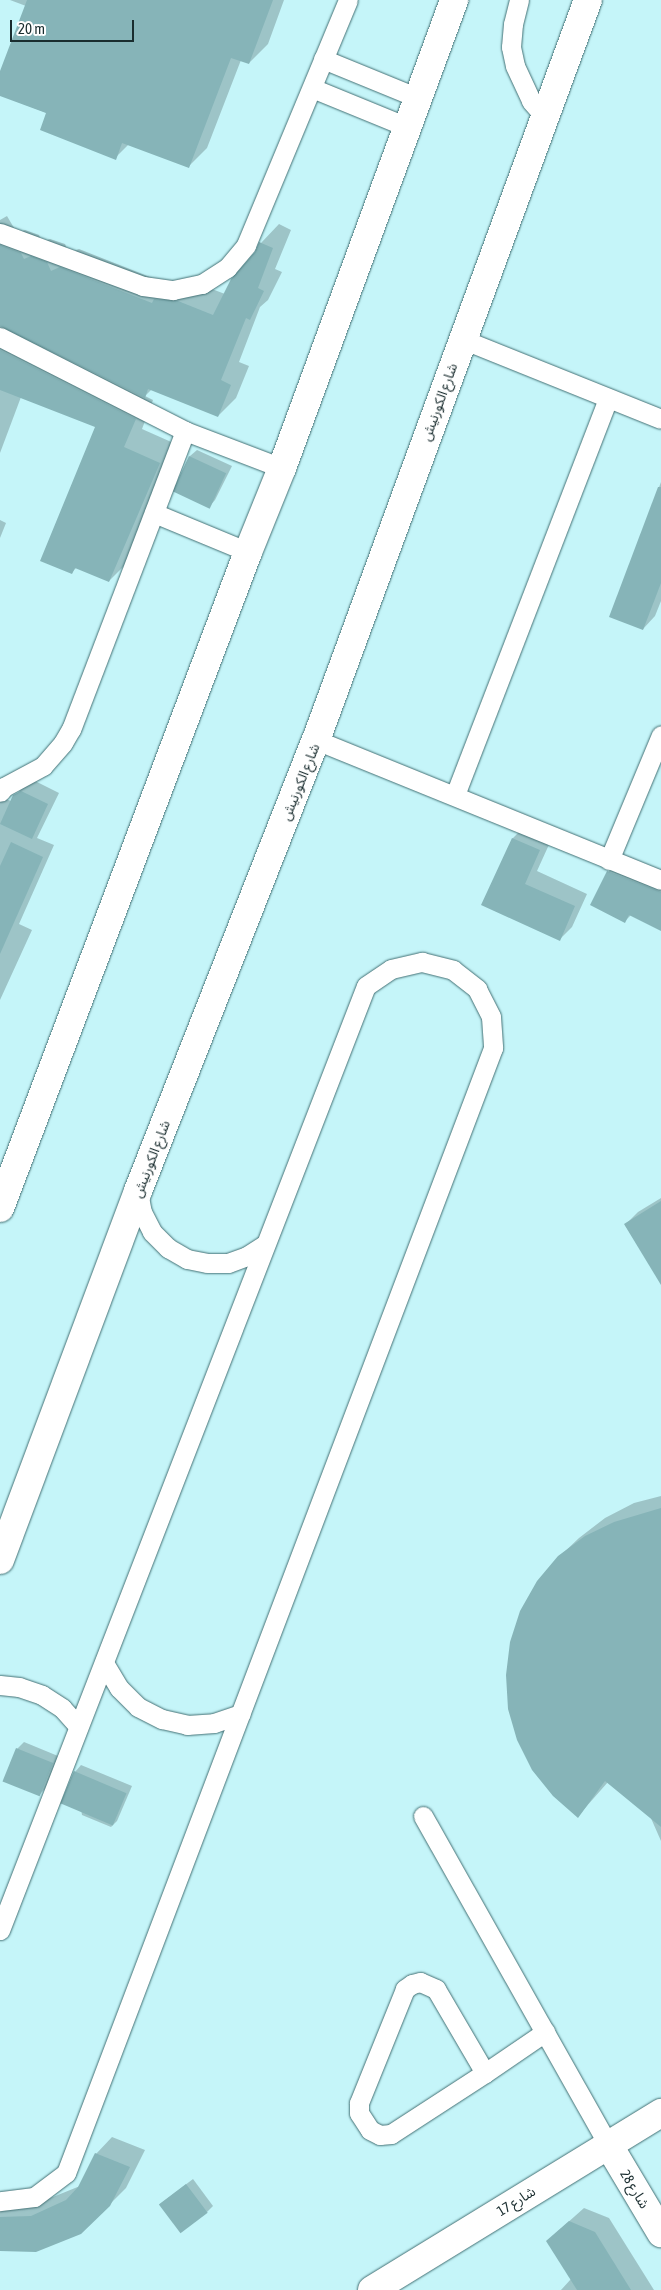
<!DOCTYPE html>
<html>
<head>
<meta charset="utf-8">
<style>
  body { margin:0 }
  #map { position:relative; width:661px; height:2290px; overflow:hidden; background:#c5f5f9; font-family:"Asap Condensed","Noto Sans Arabic",sans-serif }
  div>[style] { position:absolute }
  .shadow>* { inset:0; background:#0003 }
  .building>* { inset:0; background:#86b4b8; transform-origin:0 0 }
  .roads { filter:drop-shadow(0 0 1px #437074) drop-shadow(0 0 1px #437074) }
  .service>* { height:19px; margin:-9.5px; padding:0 9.5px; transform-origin:9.5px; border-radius:9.5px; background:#fff }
  .minor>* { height:28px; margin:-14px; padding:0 14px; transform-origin:14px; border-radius:14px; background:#fff }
  .tertiary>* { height:28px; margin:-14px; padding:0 14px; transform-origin:14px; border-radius:14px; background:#fff }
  span { translate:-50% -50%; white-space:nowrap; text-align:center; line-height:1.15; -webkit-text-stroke:4px #fff; paint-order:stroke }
  .street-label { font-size:14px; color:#1a2d2f }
  .scale { position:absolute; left:10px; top:20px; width:124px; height:22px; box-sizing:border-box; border:2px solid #1a2d2f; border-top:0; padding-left:6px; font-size:15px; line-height:18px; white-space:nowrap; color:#1a2d2f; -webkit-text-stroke:4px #fff; paint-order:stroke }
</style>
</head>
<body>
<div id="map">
  <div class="shadow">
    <i style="clip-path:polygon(10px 0,284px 0,268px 44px,249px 63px,241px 60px,207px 148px,188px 167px,129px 144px,115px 158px,47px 113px,0 95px,0 74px,26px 6px)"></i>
    <i style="clip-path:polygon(7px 216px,17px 233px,25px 230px,39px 235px,42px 242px,50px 239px,65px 244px,69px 253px,79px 249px,170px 285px,196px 283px,225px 294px,256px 253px,261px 243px,279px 224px,291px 230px,275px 269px,282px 272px,268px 300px,260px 307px,239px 362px,249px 366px,236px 398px,218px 416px,152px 389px,145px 396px,153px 400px,142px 429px,178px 445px,127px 563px,109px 581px,77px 567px,72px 572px,97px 426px,21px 397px,0 453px,0 220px)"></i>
    <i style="clip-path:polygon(197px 450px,232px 466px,215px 500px,209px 507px,176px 491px,190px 456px)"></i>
    <i style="clip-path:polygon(661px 482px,661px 601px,655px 616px,643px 629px,610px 616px)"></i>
    <i style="clip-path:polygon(0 520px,6px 523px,0 538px)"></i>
    <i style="clip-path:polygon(33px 780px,59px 793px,37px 838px,54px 845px,19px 924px,32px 930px,0 1000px,0 797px,11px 801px,26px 784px)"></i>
    <i style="clip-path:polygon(525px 826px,552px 838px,537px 871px,587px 894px,572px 927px,560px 939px,483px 905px,513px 838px)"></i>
    <i style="clip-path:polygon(615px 865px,661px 883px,661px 929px,631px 915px,625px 921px,608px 872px)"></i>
    <i style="clip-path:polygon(661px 1198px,661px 1282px,625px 1225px,638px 1212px)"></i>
    <i style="clip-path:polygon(661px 1496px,661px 1841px,650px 1816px,608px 1782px,578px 1816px,559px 1557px,579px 1538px,605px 1518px,634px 1503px)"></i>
    <i style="clip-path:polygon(24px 1742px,58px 1756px,46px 1788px,40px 1794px,17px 1749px)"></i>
    <i style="clip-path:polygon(81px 1765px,132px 1786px,117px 1821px,111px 1827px,82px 1815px,75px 1772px)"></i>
    <i style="clip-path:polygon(112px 2137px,145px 2150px,126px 2188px,81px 2233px,0 2249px,0 2198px,12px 2201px,48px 2199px,80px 2186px,96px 2154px)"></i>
    <i style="clip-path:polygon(193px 2179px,213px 2206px,207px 2212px,160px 2204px)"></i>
    <i style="clip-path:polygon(584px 2208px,609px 2218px,654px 2290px,561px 2290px,571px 2279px,547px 2241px)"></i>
  </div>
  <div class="building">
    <i style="clip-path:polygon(27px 0,273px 0,249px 64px,231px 58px,189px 168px,122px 143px,116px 160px,40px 130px,46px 113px,0 96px,0 71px)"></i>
    <i style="clip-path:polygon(259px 242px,273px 248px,258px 288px,264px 291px,250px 320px,246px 318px,221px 380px,231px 385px,218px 417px,148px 389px,145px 398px,0 326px,0 245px,21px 253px,24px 259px,31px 256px,47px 262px,51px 271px,60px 267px,152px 303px,154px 299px,178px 301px,213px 315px,231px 279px,255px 252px)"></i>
    <i style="clip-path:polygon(0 350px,136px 419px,124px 447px,160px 463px,109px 582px,75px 568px,72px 574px,40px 561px,95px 427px,0 390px)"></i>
    <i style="left:189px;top:456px;width:41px;height:39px;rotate:25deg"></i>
    <i style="clip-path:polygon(658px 487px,661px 487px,661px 583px,643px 630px,609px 617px)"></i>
    <i style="clip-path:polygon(21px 791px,48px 804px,32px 839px,0 824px,13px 795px)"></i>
    <i style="clip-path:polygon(512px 838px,540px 850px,525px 884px,575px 906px,560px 941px,481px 905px)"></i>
    <i style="clip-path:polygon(11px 842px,43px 857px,0 954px,0 866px)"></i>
    <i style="clip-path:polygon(607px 871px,661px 892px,661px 931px,629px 915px,625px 923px,590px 905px)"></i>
    <i style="clip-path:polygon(661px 1201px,661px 1285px,624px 1224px)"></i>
    <i style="clip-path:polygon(661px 1508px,661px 1827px,605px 1781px,578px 1818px,553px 1796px,532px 1770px,517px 1740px,508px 1709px,506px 1675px,510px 1642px,520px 1611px,537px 1581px,558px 1556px,585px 1536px,614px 1522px)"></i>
    <i style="left:16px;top:1748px;width:40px;height:36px;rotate:22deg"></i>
    <i style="left:74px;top:1771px;width:57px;height:35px;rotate:23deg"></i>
    <i style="clip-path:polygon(95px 2153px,130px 2167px,110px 2206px,81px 2234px,36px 2252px,0 2251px,0 2217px,31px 2216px,66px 2200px,78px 2187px)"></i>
    <i style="left:186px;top:2184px;width:36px;height:34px;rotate:53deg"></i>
    <i style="clip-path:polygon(569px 2221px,595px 2232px,631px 2290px,577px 2290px,546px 2241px)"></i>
  </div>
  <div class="roads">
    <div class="service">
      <i style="left:519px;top:0;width:25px;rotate:104deg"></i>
      <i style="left:513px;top:24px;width:23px;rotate:95deg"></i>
      <i style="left:511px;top:47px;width:19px;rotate:78deg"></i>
      <i style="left:515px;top:66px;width:38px;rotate:65deg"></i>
      <i style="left:531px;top:101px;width:20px;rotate:49deg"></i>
      <i style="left:323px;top:59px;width:103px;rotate:22.3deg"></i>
      <i style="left:312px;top:88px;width:103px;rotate:22.3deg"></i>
      <i style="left:0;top:233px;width:153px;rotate:20.3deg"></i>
      <i style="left:143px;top:286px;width:30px;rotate:8deg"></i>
      <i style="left:173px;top:290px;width:30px;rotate:-12deg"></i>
      <i style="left:202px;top:284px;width:30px;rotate:-33deg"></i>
      <i style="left:227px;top:268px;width:30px;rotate:-50deg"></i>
      <i style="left:246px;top:245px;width:265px;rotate:-67.4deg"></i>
      <i style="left:0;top:337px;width:208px;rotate:26.9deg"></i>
      <i style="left:185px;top:431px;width:319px;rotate:110.9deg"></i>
      <i style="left:71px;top:729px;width:16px;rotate:120deg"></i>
      <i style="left:63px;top:743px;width:30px;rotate:131deg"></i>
      <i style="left:43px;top:766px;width:44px;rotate:151.7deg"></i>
      <i style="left:4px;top:787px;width:6px;rotate:129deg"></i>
      <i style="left:462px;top:339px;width:214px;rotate:21.9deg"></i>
      <i style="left:185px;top:431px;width:104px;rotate:20.9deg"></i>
      <i style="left:154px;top:513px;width:102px;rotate:22.5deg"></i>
      <i style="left:316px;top:740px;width:372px;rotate:22.1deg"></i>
      <i style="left:455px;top:795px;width:425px;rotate:-68.9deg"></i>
      <i style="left:609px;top:860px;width:135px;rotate:-67.4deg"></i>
      <i style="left:138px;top:1192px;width:20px;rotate:79deg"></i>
      <i style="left:142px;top:1212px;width:22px;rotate:63deg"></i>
      <i style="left:152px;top:1232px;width:23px;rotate:45deg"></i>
      <i style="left:168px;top:1248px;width:22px;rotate:30deg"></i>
      <i style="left:187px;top:1259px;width:20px;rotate:11deg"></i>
      <i style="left:207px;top:1263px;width:21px"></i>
      <i style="left:228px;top:1263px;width:20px;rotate:-20deg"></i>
      <i style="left:247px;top:1256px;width:20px;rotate:-33deg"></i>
      <i style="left:104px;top:1663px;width:29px;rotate:59deg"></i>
      <i style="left:119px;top:1688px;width:27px;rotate:45deg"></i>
      <i style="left:138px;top:1707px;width:27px;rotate:27deg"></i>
      <i style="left:162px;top:1719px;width:26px;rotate:13deg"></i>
      <i style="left:187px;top:1725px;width:27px;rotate:-4deg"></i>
      <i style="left:214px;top:1723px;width:28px;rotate:-19deg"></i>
      <i style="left:0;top:1685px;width:19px;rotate:6deg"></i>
      <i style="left:19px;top:1687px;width:24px;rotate:19deg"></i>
      <i style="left:42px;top:1695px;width:24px;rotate:33deg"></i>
      <i style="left:62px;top:1708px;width:24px;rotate:48deg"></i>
      <i style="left:423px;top:1816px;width:377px;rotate:60.6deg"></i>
      <i style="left:0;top:1930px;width:1012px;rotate:-68.81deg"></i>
      <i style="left:366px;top:986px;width:30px;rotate:-34deg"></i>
      <i style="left:391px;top:969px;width:32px;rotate:-13deg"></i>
      <i style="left:422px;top:962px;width:32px;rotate:14deg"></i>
      <i style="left:453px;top:970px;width:31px;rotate:38deg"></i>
      <i style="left:477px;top:989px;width:31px;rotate:63deg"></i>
      <i style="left:491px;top:1017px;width:31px;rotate:86deg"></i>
      <i style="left:493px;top:1048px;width:1203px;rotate:110.78deg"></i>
      <i style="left:66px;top:2173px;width:40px;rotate:143deg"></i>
      <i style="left:34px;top:2197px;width:34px;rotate:173deg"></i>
      <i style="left:485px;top:2073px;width:97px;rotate:-120.3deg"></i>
      <i style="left:436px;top:1989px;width:17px;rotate:-156deg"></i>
      <i style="left:420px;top:1982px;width:8px;rotate:166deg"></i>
      <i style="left:412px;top:1984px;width:9px;rotate:144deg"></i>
      <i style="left:405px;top:1989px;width:123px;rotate:112deg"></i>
      <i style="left:359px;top:2103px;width:10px;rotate:90deg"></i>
      <i style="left:359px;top:2113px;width:20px;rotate:57deg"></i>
      <i style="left:370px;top:2130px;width:11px;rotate:27deg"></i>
      <i style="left:380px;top:2135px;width:11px;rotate:-5deg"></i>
      <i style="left:391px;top:2134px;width:112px;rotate:-33deg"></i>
      <i style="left:485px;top:2073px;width:73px;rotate:-34.3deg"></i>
    </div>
    <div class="minor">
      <i style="left:608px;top:2144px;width:104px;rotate:59.2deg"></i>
      <i style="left:372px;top:2290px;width:339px;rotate:-31.5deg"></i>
    </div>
    <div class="tertiary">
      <i style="left:0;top:1208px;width:701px;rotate:-69.29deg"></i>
      <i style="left:248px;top:552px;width:91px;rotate:-68deg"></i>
      <i style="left:282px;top:468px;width:499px;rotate:-69.8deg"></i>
      <i style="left:0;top:1560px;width:394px;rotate:-69.5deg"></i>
      <i style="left:138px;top:1191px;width:485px;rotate:-68.5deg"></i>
      <i style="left:316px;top:740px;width:788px;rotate:-69.82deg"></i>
    </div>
  </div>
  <div class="street-label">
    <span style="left:439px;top:402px;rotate:-70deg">شارع الكورنيش</span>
    <span style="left:300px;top:782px;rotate:-68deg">شارع الكورنيش</span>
    <span style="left:151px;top:1159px;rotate:-69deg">شارع الكورنيش</span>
    <span style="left:635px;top:2189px;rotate:59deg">شارع 28</span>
    <span style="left:516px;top:2201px;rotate:-32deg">شارع 17</span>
  </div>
  <div class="scale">20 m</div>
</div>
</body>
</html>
